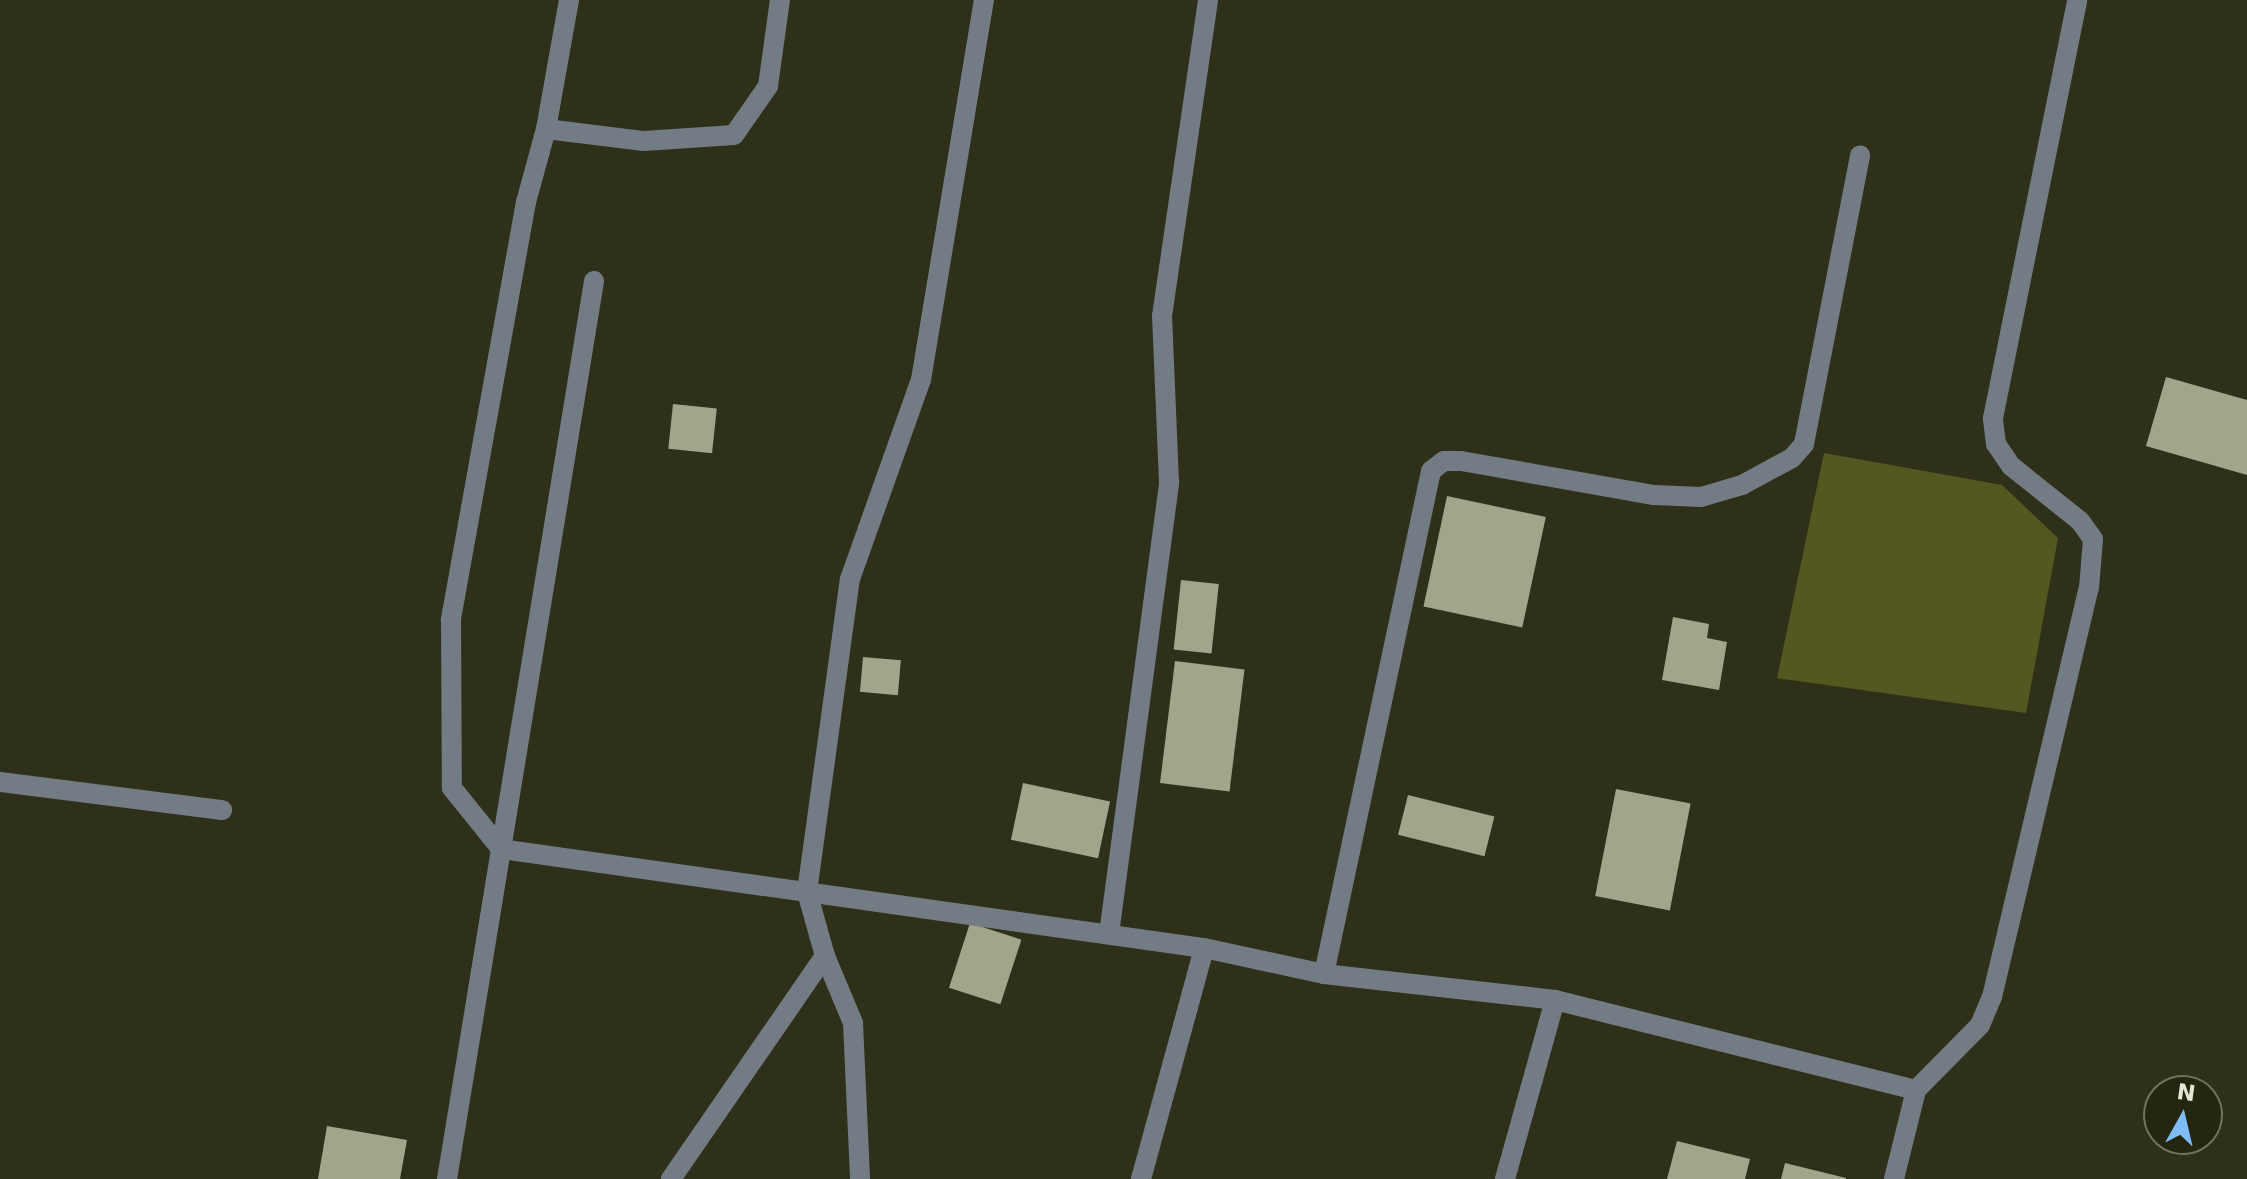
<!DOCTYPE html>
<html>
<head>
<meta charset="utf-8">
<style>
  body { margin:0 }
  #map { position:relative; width:2247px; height:1179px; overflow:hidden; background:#2f3019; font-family:"DejaVu Sans",sans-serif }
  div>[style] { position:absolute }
  .green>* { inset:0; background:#555721 }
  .building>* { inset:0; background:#a3a58a; transform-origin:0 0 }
  .minor>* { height:20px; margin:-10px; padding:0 10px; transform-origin:10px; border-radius:10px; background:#737c85 }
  span { translate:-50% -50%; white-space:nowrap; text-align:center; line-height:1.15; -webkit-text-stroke:8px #25260f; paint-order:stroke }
  .north { position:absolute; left:2143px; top:1075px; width:80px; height:80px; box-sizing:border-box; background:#25260f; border:2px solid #72735f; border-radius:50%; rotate:8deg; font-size:22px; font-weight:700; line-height:32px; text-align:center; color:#e5e6d8 }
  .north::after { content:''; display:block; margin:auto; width:28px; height:36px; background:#7fbdfa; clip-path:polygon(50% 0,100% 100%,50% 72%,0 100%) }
</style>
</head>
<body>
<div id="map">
  <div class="green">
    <i style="clip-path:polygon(1824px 453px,2002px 485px,2058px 538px,2026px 713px,1777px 678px)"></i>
  </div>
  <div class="building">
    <i style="clip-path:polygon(2166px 377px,2247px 400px,2247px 475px,2146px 446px)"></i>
    <i style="left:673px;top:404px;width:44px;height:45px;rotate:6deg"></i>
    <i style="left:1447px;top:496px;width:101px;height:113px;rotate:12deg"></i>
    <i style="left:1181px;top:580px;width:38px;height:70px;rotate:6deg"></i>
    <i style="clip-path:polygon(1673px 617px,1709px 624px,1707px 638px,1727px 642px,1719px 690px,1662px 680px)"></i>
    <i style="left:863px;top:657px;width:38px;height:35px;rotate:5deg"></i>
    <i style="left:1175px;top:661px;width:70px;height:123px;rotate:7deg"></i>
    <i style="left:1023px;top:783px;width:89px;height:58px;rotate:12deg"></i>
    <i style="left:1616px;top:789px;width:76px;height:109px;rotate:11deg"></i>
    <i style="left:1408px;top:795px;width:89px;height:41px;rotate:14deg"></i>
    <i style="left:970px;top:923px;width:54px;height:68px;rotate:18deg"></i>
    <i style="clip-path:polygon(327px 1126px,407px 1140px,400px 1179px,318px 1179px)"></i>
    <i style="clip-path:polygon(1677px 1141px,1750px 1159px,1745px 1179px,1667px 1179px)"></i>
    <i style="clip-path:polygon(1785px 1163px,1846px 1178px,1846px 1179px,1781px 1179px)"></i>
  </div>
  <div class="minor">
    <i style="left:569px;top:0;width:131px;rotate:100.1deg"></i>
    <i style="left:546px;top:129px;width:76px;rotate:105.3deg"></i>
    <i style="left:526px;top:202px;width:425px;rotate:100.2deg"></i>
    <i style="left:451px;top:620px;width:168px;rotate:89.7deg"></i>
    <i style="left:452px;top:788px;width:78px;rotate:51.2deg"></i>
    <i style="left:501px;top:849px;width:710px;rotate:8.02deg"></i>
    <i style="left:1204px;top:948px;width:123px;rotate:12.2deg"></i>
    <i style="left:1324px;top:974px;width:232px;rotate:6.4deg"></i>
    <i style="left:1555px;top:1000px;width:372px;rotate:14deg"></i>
    <i style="left:1916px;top:1090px;width:92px;rotate:103.9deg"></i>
    <i style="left:546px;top:129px;width:99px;rotate:7deg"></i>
    <i style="left:644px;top:141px;width:90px;rotate:-3.8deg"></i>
    <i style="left:734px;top:135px;width:60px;rotate:-55.2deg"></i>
    <i style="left:768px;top:86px;width:87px;rotate:-82.1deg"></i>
    <i style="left:0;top:782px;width:224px;rotate:7.2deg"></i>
    <i style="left:1109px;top:934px;width:456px;rotate:-82.4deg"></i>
    <i style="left:1169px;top:482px;width:166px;rotate:-92.4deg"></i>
    <i style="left:1162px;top:316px;width:319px;rotate:-81.7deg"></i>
    <i style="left:825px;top:956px;width:73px;rotate:67.3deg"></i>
    <i style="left:853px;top:1023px;width:156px;rotate:87.4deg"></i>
    <i style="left:1324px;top:974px;width:514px;rotate:-77.99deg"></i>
    <i style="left:1431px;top:471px;width:16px;rotate:-38deg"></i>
    <i style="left:1444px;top:461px;width:17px"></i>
    <i style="left:1461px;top:461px;width:196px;rotate:10deg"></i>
    <i style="left:1654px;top:495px;width:47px;rotate:2.4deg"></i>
    <i style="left:1701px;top:497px;width:43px;rotate:-16.3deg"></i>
    <i style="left:1742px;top:485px;width:57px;rotate:-28.4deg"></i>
    <i style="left:1792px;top:458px;width:18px;rotate:-49deg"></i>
    <i style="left:1804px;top:444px;width:294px;rotate:-79deg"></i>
    <i style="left:1916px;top:1090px;width:91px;rotate:-45.4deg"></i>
    <i style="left:1980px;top:1025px;width:30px;rotate:-67deg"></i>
    <i style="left:1992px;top:997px;width:420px;rotate:-76.7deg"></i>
    <i style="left:2089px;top:588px;width:49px;rotate:-85.3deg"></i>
    <i style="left:2093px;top:539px;width:22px;rotate:-126deg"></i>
    <i style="left:2080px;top:521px;width:88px;rotate:-141.4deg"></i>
    <i style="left:2011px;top:466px;width:27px;rotate:-124deg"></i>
    <i style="left:1996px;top:444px;width:26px;rotate:-97deg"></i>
    <i style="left:1993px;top:418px;width:426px;rotate:-78.6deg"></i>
    <i style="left:447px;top:1179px;width:910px;rotate:-80.7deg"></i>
    <i style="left:671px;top:1179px;width:271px;rotate:-55.4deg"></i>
    <i style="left:825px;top:956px;width:66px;rotate:-105.7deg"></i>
    <i style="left:807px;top:892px;width:316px;rotate:-82.2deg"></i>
    <i style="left:850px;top:579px;width:211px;rotate:-70.4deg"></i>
    <i style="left:921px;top:380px;width:385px;rotate:-80.6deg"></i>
    <i style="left:1141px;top:1179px;width:239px;rotate:-74.7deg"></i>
    <i style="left:1505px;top:1179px;width:186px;rotate:-74.4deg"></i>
  </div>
  <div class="north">N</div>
</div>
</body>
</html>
